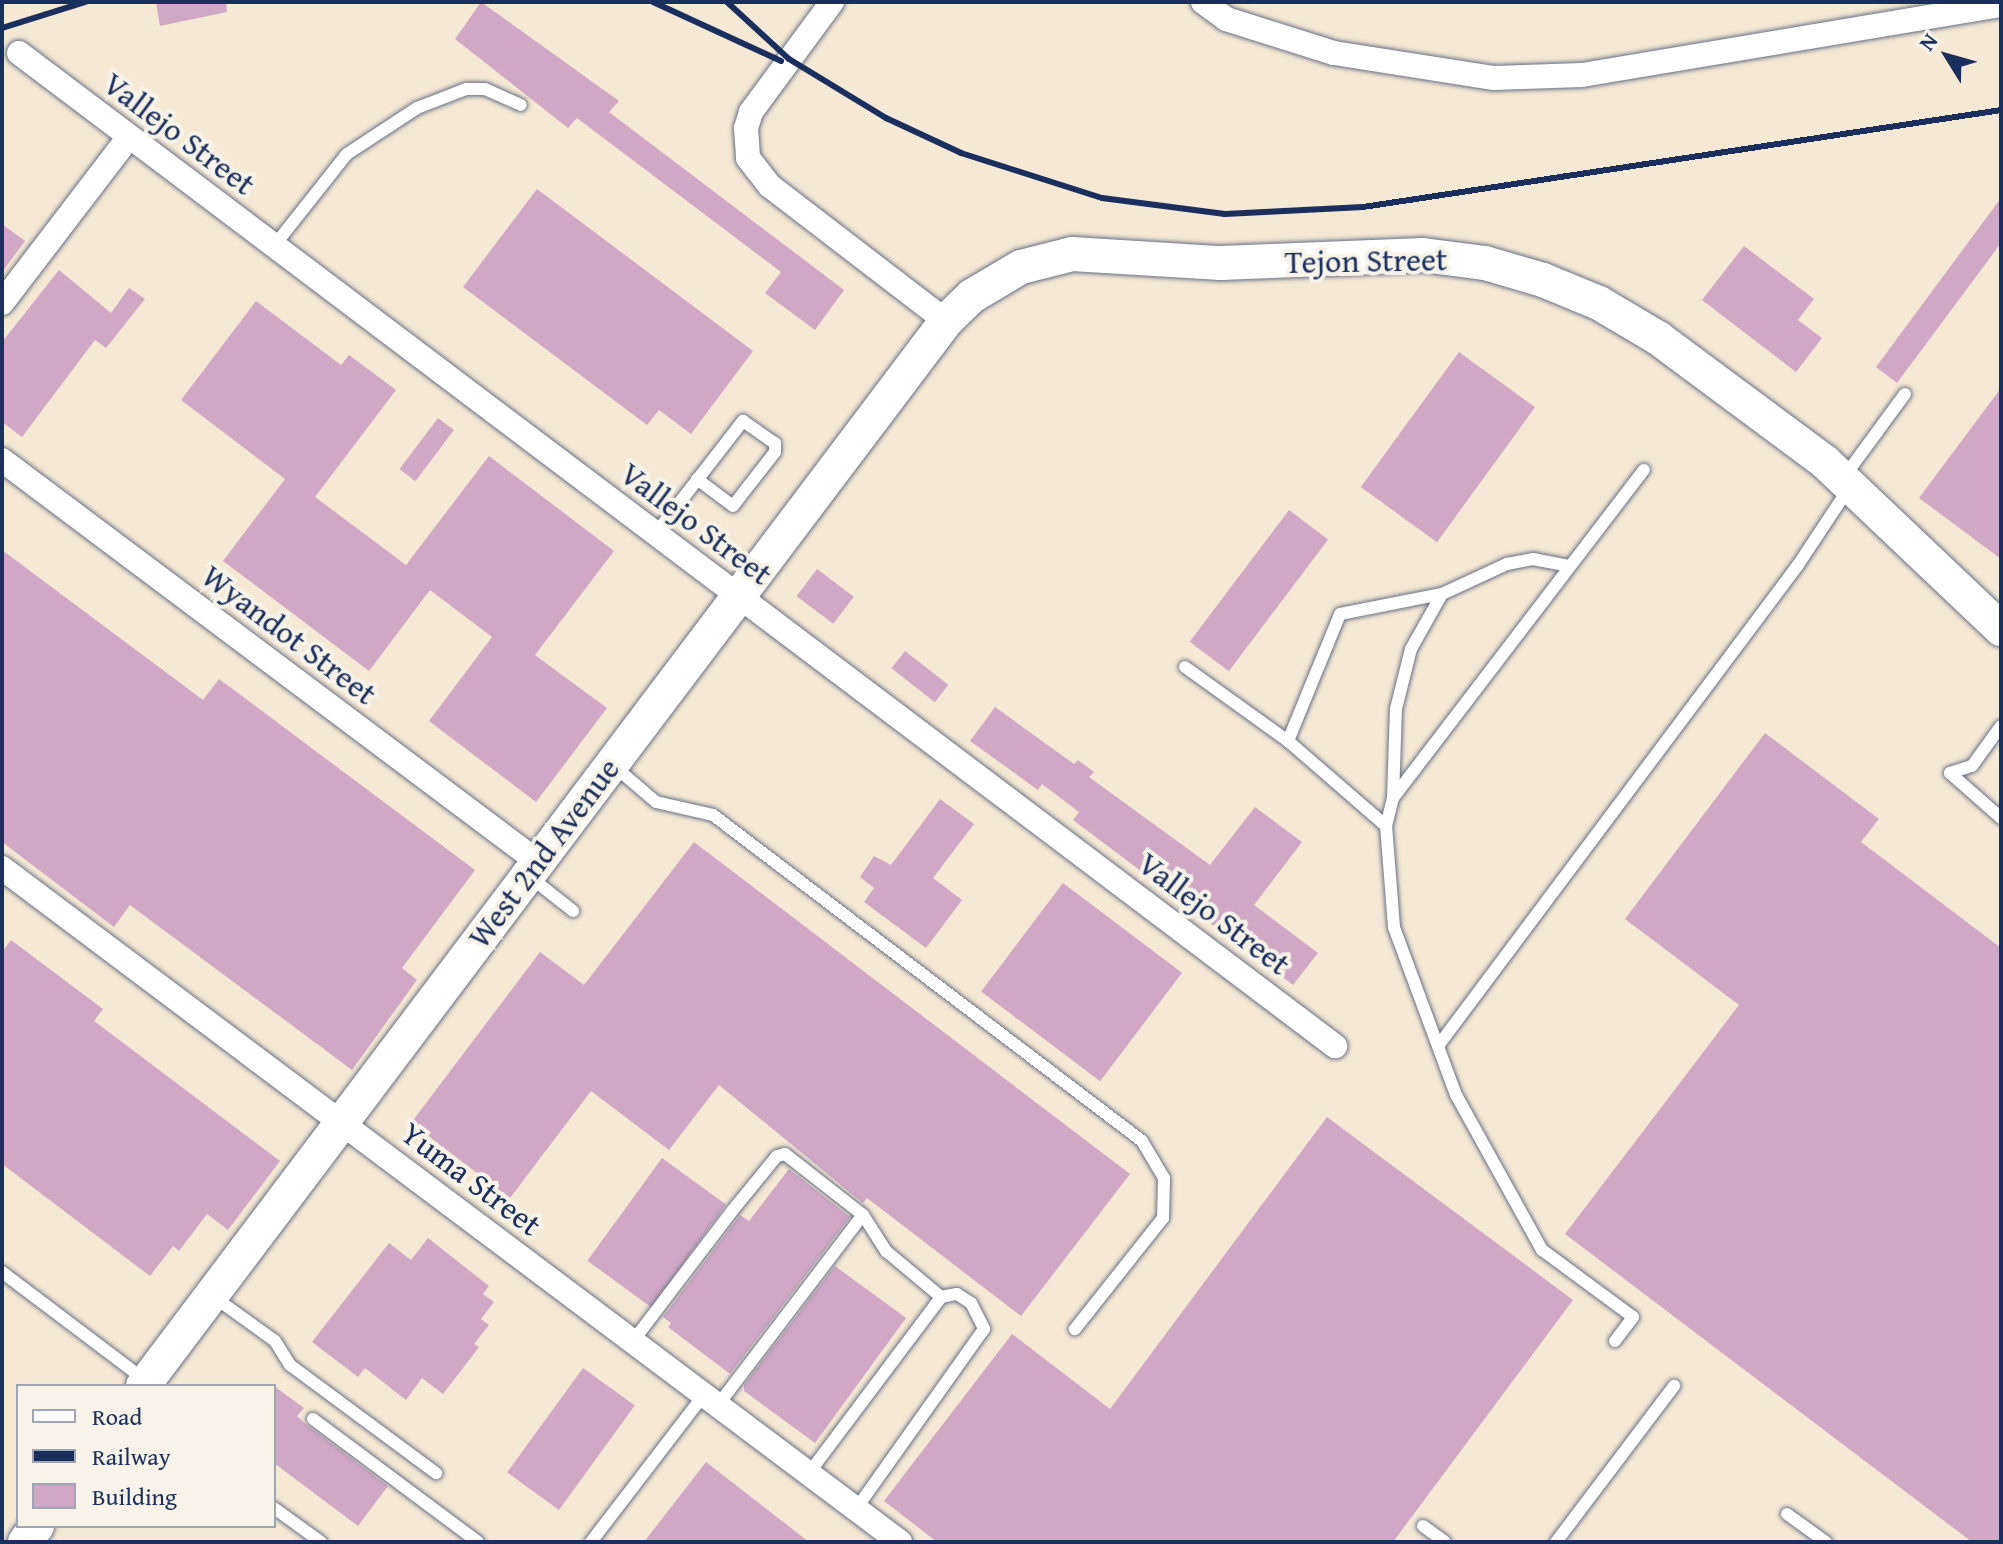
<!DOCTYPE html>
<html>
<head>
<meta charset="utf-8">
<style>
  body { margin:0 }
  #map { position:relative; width:2003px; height:1544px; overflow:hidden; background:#f5e8d4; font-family:"Gentium Book Plus",serif }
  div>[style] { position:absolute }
  .building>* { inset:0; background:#d0a8c6; transform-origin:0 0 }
  .roads { filter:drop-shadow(0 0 2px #677087) drop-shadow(0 0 2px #677087) }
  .lane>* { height:12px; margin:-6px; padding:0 6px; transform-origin:6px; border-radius:6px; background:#fff }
  .street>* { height:24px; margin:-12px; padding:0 12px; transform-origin:12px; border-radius:12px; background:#fff }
  .secondary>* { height:34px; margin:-17px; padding:0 17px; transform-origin:17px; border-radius:17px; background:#fff }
  .rail>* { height:6px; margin:-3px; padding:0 3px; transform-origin:3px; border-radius:3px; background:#1b2f5e }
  span { translate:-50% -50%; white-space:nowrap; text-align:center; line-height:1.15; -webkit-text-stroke:8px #f7f3e8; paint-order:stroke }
  .street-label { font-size:32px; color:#1b2f5e }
  .frame { position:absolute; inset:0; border:4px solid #1b2f5e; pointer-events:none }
  .legend { position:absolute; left:16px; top:1384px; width:260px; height:144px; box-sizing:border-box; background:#f7f3e8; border:2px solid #9fa5b1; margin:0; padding:10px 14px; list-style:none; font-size:24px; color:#1b2f5e }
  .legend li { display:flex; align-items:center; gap:16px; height:40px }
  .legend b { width:40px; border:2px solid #9fa5b1 }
  .north { position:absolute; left:1907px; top:16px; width:80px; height:80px; -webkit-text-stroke:6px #f7f3e8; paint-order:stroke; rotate:307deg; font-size:22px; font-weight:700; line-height:32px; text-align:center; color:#1b2f5e }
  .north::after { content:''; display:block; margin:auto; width:28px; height:36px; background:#1b2f5e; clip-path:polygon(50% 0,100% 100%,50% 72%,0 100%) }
</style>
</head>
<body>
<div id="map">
  <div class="building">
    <i style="clip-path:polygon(156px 2px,226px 2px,227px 12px,160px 26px)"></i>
    <i style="clip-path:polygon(481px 2px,619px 101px,609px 112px,844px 290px,815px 330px,765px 293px,781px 272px,577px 118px,568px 128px,455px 39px)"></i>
    <i style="clip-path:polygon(537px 189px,753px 351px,691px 434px,659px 410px,647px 425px,463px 287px)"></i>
    <i style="clip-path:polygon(2001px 198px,2001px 243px,1897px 383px,1876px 367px)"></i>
    <i style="clip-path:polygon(2px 224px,25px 241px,2px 272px)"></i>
    <i style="clip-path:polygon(1744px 246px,1814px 299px,1798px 320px,1822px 338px,1796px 372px,1702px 300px)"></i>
    <i style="clip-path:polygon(59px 270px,111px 313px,129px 288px,145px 299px,106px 348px,95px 340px,22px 437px,2px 422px,2px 342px)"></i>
    <i style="clip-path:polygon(256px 301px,341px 365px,349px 355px,396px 390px,315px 497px,406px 565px,489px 456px,614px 551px,535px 655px,607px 708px,536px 802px,429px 721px,492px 637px,430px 590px,369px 671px,223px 561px,285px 479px,181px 400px)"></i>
    <i style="left:1459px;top:352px;width:94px;height:167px;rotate:36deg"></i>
    <i style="clip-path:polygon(2001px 388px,2001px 559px,1919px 498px)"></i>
    <i style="left:438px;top:418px;width:20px;height:64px;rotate:37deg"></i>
    <i style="left:1289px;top:510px;width:49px;height:165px;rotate:37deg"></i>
    <i style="clip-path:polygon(2px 550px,203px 700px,219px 679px,475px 870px,402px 968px,417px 980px,352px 1070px,130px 905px,114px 927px,2px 842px)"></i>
    <i style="left:817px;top:569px;width:46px;height:34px;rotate:37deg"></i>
    <i style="left:905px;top:651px;width:55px;height:22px;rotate:38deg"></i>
    <i style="clip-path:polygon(995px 707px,1074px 764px,1078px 760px,1094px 772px,1089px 777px,1210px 865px,1255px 807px,1302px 842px,1254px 905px,1318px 953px,1293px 985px,1073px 820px,1079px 812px,1042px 784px,1038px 790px,970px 741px)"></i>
    <i style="clip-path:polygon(1765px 733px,1879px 819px,1861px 842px,2001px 948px,2001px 1542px,1972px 1542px,1565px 1234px,1739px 1005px,1625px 919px)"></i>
    <i style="clip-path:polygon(940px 799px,974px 824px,933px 878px,962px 900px,926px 948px,864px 902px,874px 888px,860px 877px,874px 856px,891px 865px)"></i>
    <i style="clip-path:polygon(694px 842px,1130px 1174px,1021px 1316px,867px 1198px,863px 1203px,719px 1085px,669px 1150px,591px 1091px,510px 1198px,411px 1123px,540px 952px,584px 985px)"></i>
    <i style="left:1063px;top:883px;width:149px;height:136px;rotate:37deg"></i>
    <i style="clip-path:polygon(11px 940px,103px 1009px,94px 1021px,280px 1161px,228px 1230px,207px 1214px,179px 1251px,173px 1246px,150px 1276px,2px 1164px,2px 952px)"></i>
    <i style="clip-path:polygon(1327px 1117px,1573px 1300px,1393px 1542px,937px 1542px,884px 1501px,1012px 1334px,1110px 1409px)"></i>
    <i style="left:662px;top:1158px;width:79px;height:127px;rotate:36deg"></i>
    <i style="clip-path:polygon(789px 1169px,850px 1217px,730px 1374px,668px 1327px,671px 1323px,663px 1317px,740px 1215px,749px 1221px)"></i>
    <i style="clip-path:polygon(428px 1238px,489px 1286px,483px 1294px,494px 1302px,481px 1319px,489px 1325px,474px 1344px,479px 1347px,443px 1394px,422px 1378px,406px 1400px,365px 1368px,358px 1377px,312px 1342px,389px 1243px,411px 1260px)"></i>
    <i style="clip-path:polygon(835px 1266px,906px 1318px,815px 1443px,744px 1391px,744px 1385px)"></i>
    <i style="left:583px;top:1368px;width:64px;height:129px;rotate:36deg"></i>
    <i style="clip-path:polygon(274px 1386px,304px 1408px,297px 1416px,308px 1426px,388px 1486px,358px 1526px,274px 1463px)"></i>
    <i style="clip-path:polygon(706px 1462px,809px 1542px,644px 1542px)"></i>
  </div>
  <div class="roads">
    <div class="lane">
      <i style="left:274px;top:246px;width:117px;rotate:-51.6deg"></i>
      <i style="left:347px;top:154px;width:84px;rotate:-33.3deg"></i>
      <i style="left:417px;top:108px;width:53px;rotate:-21.2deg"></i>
      <i style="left:466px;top:89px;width:19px"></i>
      <i style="left:485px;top:89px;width:39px;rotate:24deg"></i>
      <i style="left:1844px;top:477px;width:103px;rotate:-53.7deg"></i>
      <i style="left:656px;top:533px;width:142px;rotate:-52.2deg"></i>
      <i style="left:743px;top:421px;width:39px;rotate:35deg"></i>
      <i style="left:775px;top:443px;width:9px;rotate:90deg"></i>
      <i style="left:775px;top:452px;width:68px;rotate:127.9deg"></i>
      <i style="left:733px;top:506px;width:45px;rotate:-143.1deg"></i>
      <i style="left:1185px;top:667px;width:127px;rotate:35.7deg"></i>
      <i style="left:1288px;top:741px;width:130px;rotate:40.9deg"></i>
      <i style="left:1288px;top:741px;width:137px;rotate:-67.7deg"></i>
      <i style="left:1340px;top:614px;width:104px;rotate:-11.1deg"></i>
      <i style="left:614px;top:766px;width:55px;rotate:40.6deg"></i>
      <i style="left:656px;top:802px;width:58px;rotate:12.8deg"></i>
      <i style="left:713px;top:815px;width:539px;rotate:37.23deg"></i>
      <i style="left:1142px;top:1141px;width:43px;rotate:59.3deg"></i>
      <i style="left:1164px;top:1178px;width:40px;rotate:91.4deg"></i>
      <i style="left:1163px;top:1218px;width:142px;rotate:128.4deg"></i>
      <i style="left:1950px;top:773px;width:23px;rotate:-18deg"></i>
      <i style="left:1972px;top:766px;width:49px;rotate:-54.1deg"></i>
      <i style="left:1950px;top:773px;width:68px;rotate:41.4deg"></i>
      <i style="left:1393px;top:798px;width:89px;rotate:-88.1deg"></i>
      <i style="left:1396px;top:709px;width:62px;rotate:-76deg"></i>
      <i style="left:1411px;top:649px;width:63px;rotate:-60.6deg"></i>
      <i style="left:1442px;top:594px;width:72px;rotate:-24.8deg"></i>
      <i style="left:1507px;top:564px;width:26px;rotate:-11deg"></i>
      <i style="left:1533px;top:559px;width:36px;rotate:11deg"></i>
      <i style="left:530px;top:877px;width:55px;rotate:38.3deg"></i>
      <i style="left:1438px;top:1046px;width:601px;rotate:-53.19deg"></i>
      <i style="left:1798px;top:565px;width:92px;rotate:-56.5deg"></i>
      <i style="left:2px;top:1272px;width:181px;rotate:37.1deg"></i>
      <i style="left:214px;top:1297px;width:75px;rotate:35.8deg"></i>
      <i style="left:275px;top:1341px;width:28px;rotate:58deg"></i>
      <i style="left:290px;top:1365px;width:182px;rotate:36.5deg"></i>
      <i style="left:633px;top:1341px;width:163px;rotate:-52.7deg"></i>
      <i style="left:732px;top:1211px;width:71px;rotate:-50.7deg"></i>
      <i style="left:777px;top:1156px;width:8px;rotate:-14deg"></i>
      <i style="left:785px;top:1154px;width:99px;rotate:38deg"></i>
      <i style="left:863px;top:1215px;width:43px;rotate:57.4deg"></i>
      <i style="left:886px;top:1251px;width:72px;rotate:39.9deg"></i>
      <i style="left:1615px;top:1341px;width:30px;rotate:-53deg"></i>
      <i style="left:1633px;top:1317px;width:113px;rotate:-143.6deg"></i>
      <i style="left:1542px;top:1250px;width:177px;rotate:-119deg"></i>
      <i style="left:1456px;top:1095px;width:179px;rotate:-110.3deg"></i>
      <i style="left:1394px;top:927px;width:101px;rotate:-94.5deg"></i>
      <i style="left:1386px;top:826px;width:29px;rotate:-76deg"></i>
      <i style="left:1393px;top:798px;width:413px;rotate:-52.6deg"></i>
      <i style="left:718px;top:1405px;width:239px;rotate:-52.7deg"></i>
      <i style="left:313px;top:1419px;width:206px;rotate:36.7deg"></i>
      <i style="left:809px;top:1473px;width:220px;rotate:-53.1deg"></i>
      <i style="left:941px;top:1297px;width:16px;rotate:-11deg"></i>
      <i style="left:957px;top:1294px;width:17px;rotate:33deg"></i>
      <i style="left:971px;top:1303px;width:29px;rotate:63deg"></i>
      <i style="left:984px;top:1329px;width:221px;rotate:125.4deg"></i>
      <i style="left:274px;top:1508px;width:58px;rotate:35.9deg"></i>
      <i style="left:1787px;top:1514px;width:48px;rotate:35.7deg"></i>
      <i style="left:1423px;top:1526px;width:27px;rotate:36deg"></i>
      <i style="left:591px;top:1542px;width:185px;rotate:-52.5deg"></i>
      <i style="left:1556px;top:1542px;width:196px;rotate:-52.9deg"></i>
    </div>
    <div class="street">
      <i style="left:832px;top:2px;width:137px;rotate:126.4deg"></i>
      <i style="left:751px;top:112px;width:17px;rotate:107deg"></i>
      <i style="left:746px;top:128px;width:30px;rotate:86deg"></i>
      <i style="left:748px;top:158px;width:36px;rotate:52deg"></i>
      <i style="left:770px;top:186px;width:222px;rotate:37.5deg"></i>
      <i style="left:1203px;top:2px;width:29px;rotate:36deg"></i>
      <i style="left:1226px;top:19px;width:113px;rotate:17.5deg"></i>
      <i style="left:1334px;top:53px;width:162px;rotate:8.9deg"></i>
      <i style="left:1494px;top:78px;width:88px;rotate:-2deg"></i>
      <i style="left:1582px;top:75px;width:425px;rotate:-9.5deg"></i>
      <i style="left:19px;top:53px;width:1649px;rotate:37.04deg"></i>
      <i style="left:2px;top:303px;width:209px;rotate:-52.6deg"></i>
      <i style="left:2px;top:460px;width:670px;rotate:36.87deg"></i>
      <i style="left:2px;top:868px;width:1123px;rotate:36.89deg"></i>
    </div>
    <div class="secondary">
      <i style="left:143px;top:1386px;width:1334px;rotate:-52.98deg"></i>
      <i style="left:946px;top:321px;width:36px;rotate:-44deg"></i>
      <i style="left:972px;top:296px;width:57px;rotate:-30.6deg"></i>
      <i style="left:1021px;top:267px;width:53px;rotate:-14.3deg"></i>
      <i style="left:1072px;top:254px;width:149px;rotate:3.5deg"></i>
      <i style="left:1221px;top:263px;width:202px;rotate:-2.3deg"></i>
      <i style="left:1423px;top:255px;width:63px;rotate:7.4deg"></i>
      <i style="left:1485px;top:263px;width:60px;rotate:16.3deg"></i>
      <i style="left:1543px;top:280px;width:61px;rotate:22.3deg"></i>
      <i style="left:1599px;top:303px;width:69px;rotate:30.7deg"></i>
      <i style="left:1658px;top:338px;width:208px;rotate:36.6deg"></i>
      <i style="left:1825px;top:462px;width:243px;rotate:43.5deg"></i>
      <i style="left:25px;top:1542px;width:20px;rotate:-53deg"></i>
    </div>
  </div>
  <div class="rail">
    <i style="left:653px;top:2px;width:141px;rotate:24.7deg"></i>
    <i style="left:727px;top:2px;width:84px;rotate:42.6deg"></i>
    <i style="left:789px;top:59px;width:114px;rotate:31.3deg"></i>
    <i style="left:886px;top:118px;width:83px;rotate:25deg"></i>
    <i style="left:961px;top:153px;width:148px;rotate:17.7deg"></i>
    <i style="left:1102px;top:198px;width:124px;rotate:7.4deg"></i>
    <i style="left:1225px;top:214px;width:138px;rotate:-2.9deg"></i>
    <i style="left:1363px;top:207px;width:645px;rotate:-8.64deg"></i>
    <i style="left:2px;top:28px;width:87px;rotate:-17.4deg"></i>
  </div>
  <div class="street-label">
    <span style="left:179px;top:134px;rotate:37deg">Vallejo Street</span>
    <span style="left:1366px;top:261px;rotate:-1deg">Tejon Street</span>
    <span style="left:696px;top:524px;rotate:37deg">Vallejo Street</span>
    <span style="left:289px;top:635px;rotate:37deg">Wyandot Street</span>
    <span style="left:544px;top:853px;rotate:-53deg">West 2nd Avenue</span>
    <span style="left:1214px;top:914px;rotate:37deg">Vallejo Street</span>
    <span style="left:471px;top:1179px;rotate:37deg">Yuma Street</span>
  </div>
  <div class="frame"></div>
  <ul class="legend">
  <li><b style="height:10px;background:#fff"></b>Road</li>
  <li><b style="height:10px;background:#1b2f5e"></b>Railway</li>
  <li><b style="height:22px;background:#d0a8c6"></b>Building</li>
  </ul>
  <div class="north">N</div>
</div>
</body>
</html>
